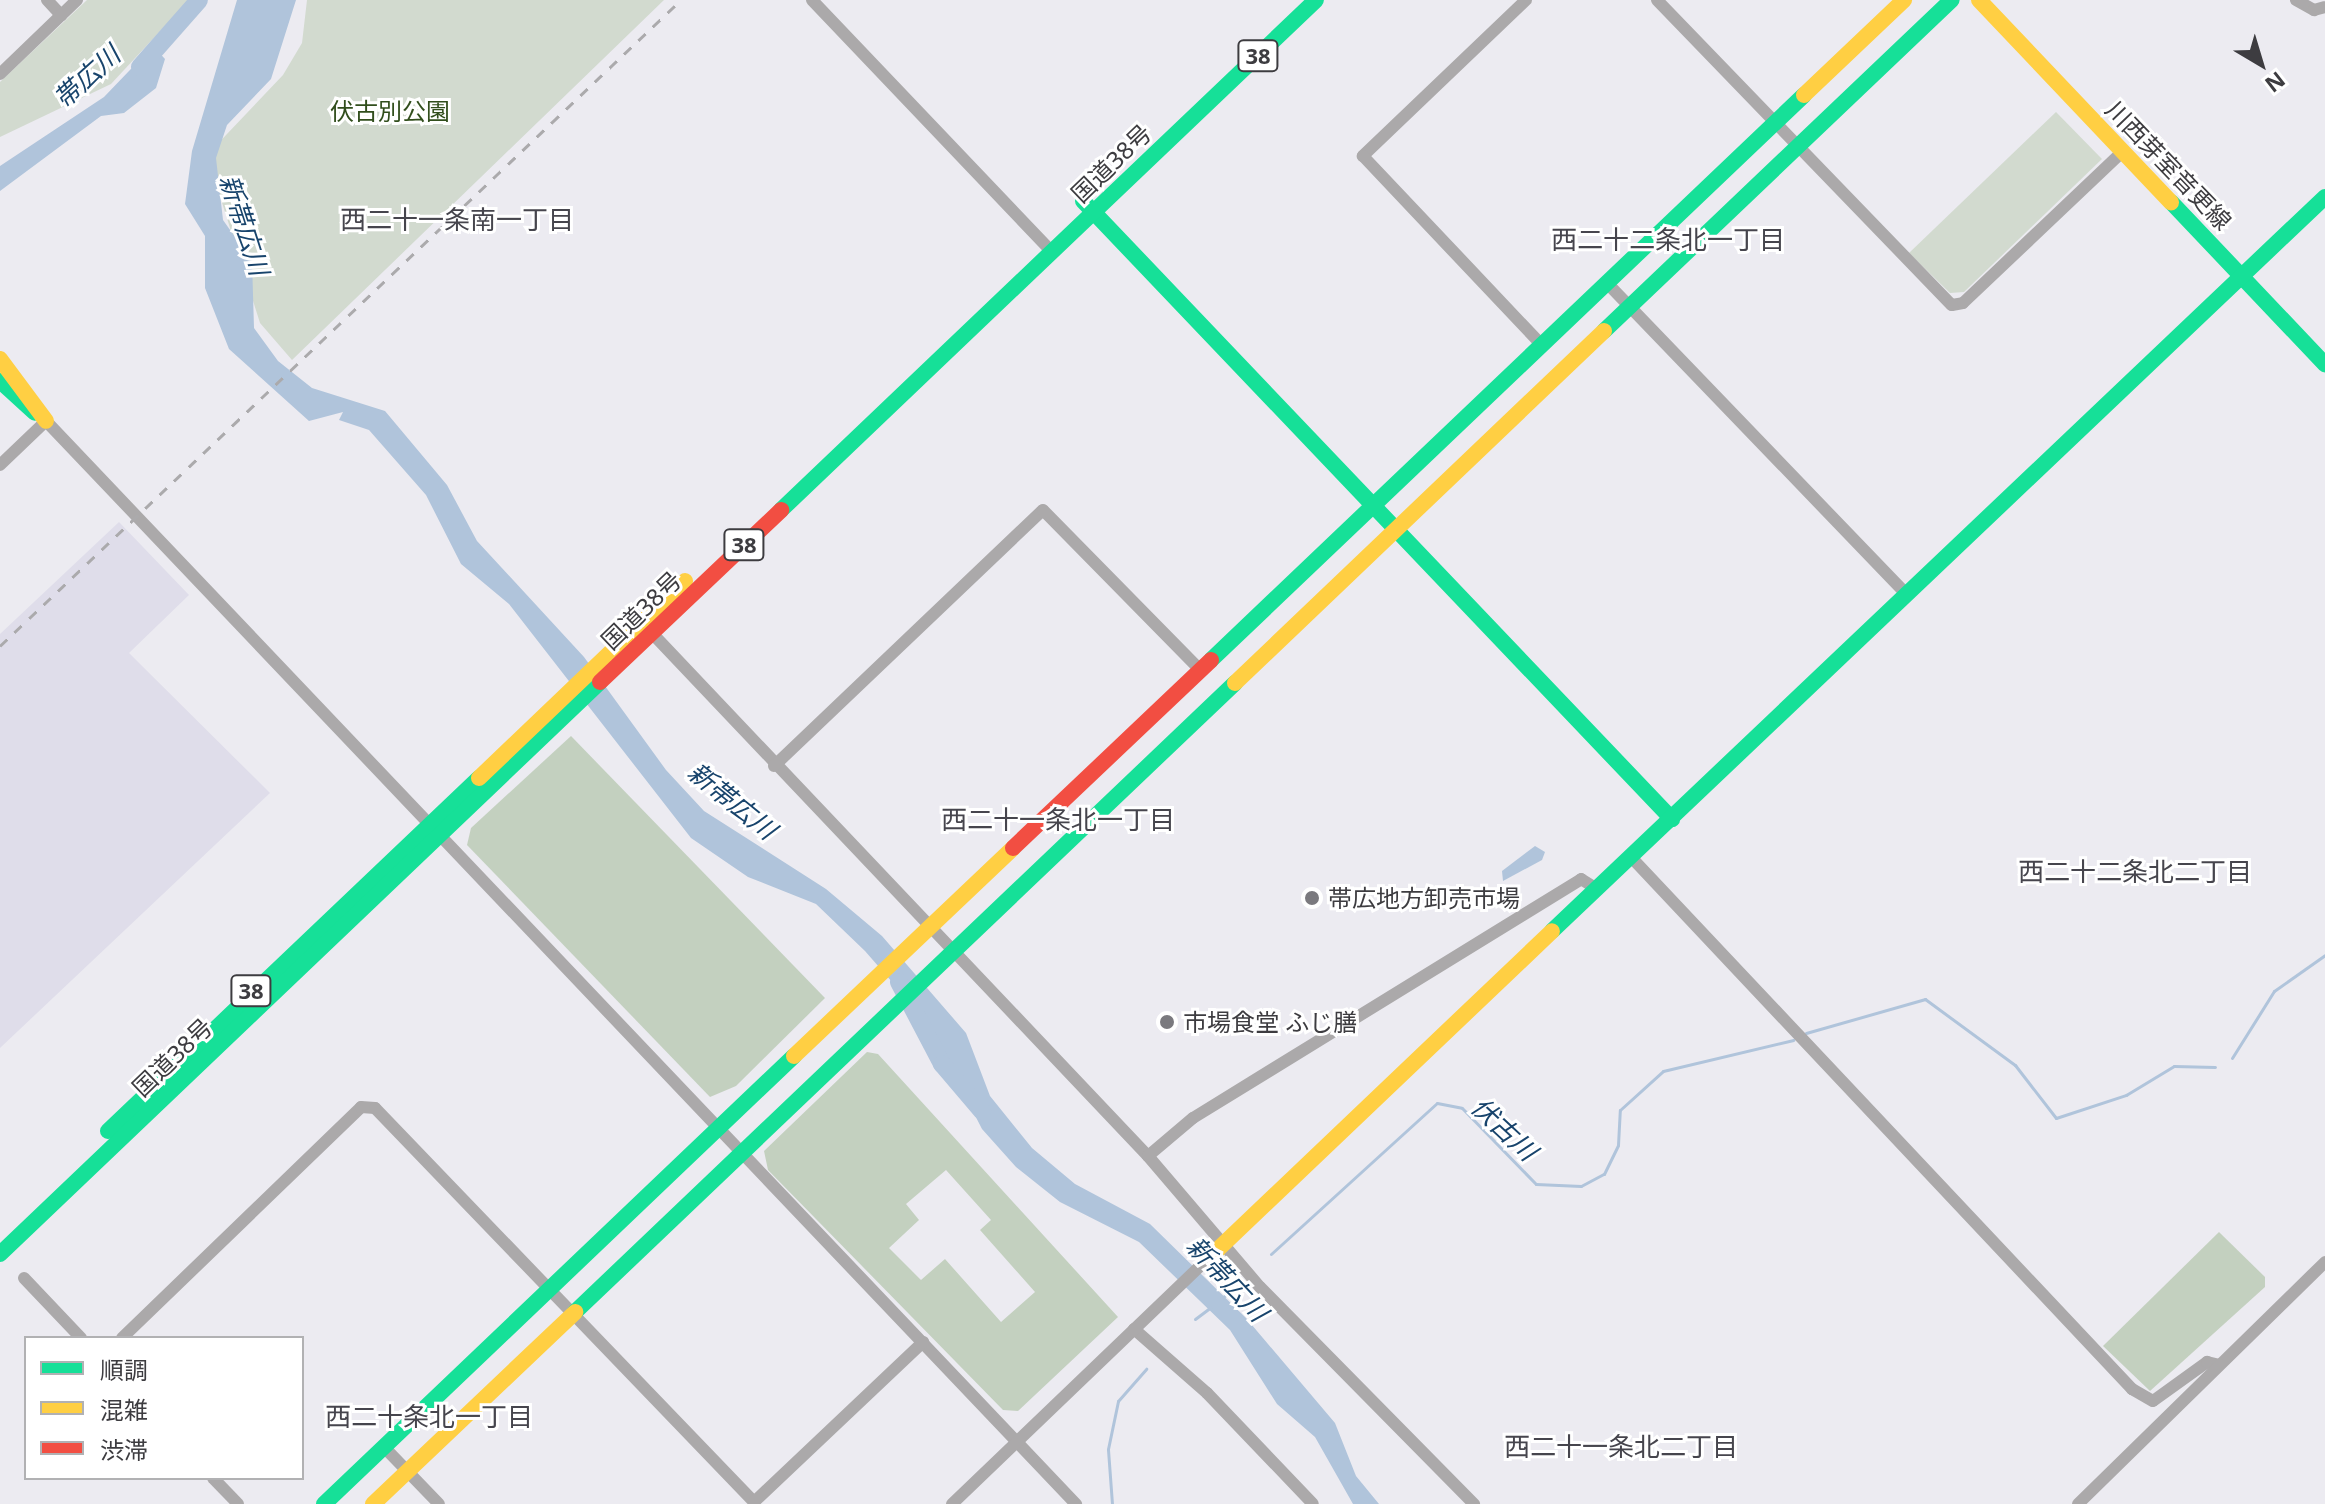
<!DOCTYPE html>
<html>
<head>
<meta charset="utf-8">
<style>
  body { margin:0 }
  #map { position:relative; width:2325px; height:1504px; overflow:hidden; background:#ecebf1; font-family:"Noto Sans","Noto Sans JP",sans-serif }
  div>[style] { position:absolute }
  .built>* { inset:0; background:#dfddea }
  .green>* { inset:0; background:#d2dacf }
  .forest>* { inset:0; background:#c3d0bf }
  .water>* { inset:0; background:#b0c4db }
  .stream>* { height:3px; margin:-1.5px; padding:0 1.5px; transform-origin:1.5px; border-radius:1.5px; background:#b0c4db }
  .river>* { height:18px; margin:-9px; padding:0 9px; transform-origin:9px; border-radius:9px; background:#b0c4db }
  .street>* { height:12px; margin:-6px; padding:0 6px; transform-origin:6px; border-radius:6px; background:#aba9aa }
  .fast>* { height:16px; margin:-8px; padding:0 8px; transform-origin:8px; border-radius:8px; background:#16e098 }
  .slow>* { height:16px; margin:-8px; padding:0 8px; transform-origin:8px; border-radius:8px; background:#ffcf43 }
  .jam>* { height:16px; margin:-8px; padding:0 8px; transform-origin:8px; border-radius:8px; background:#f24e42 }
  .rail>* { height:3px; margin-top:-1.5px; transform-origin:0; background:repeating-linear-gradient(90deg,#abaaac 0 10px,transparent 0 20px) }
  .dots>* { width:22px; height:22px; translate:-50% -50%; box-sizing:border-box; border:4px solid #fff; border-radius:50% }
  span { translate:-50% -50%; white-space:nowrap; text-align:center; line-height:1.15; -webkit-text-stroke:6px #fff; paint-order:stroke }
  .shield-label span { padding:2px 6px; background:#fff; border:2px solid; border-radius:6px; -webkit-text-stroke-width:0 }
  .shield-label { font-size:22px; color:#3d3c40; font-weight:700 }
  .park-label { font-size:24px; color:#314e1c }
  .street-label { font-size:24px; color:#3d3c40 }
  .poi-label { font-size:24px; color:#3d3c40 }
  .left { translate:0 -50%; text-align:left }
  .water-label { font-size:26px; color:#18446c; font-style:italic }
  .neighbourhood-label { font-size:26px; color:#46454d }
  .legend { position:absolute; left:24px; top:1336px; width:280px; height:144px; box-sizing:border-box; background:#fff; border:2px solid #b1b1b3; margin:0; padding:10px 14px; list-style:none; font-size:24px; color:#3d3c40 }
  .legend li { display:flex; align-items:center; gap:16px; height:40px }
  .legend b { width:40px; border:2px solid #b1b1b3 }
  .north { position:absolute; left:2221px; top:24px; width:80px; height:80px; -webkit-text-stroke:6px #fff; paint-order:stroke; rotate:142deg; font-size:22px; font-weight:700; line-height:32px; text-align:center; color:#3d3c40 }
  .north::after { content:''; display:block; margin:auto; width:28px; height:36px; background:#3d3c40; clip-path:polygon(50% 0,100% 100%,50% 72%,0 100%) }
</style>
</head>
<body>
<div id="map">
  <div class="built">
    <i style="clip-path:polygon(119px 522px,189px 595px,129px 653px,270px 793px,0 1048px,0 634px)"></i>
  </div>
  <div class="green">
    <i style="clip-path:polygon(87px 0,189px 0,111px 84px,0 137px,0 82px)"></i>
    <i style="clip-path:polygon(307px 0,664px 0,292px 360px,260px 323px,207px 155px,283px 75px,302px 43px)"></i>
    <i style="clip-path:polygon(2056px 112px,2102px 159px,1964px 292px,1950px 293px,1909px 253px)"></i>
  </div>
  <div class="forest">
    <i style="clip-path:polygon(571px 736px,825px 998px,736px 1086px,710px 1097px,467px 845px,471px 828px)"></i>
    <i style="clip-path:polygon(evenodd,867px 1052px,878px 1054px,1118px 1317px,1018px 1411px,1003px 1410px,768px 1170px,764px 1151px,867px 1052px,946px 1170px,991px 1220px,980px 1230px,1035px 1292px,1001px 1322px,945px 1259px,921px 1280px,889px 1248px,919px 1220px,906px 1204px,946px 1170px)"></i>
    <i style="clip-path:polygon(2219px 1232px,2265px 1277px,2265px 1287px,2150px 1391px,2103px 1346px)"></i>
  </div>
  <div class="water">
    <i style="clip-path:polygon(237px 0,296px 0,271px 79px,227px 125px,216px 158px,223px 220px,252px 261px,254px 328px,278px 361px,312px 388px,385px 411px,447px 485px,477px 541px,584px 657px,666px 770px,704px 811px,826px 889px,882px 936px,966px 1033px,990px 1096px,1032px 1148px,1075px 1184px,1150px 1224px,1246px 1318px,1335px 1423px,1356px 1476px,1379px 1504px,1353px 1504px,1315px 1437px,1277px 1404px,1230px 1330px,1139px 1242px,1060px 1202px,1016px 1167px,982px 1129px,927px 1022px,865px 951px,816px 904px,748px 877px,691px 838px,509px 604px,461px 564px,426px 495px,369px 430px,339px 420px,343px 412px,309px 421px,229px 349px,205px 288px,205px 236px,185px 204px,192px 151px)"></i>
    <i style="clip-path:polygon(153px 46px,165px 59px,156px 88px,124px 113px,101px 116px,0 191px,0 166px,104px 97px)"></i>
    <i style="clip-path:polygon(1535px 846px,1545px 852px,1542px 860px,1503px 881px,1502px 871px)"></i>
  </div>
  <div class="stream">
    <i style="left:1806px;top:1033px;width:124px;rotate:-15.9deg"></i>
    <i style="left:1925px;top:999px;width:112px;rotate:36.3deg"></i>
    <i style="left:2015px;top:1065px;width:67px;rotate:52.3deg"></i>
    <i style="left:2056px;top:1118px;width:74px;rotate:-18.2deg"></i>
    <i style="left:2126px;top:1095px;width:56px;rotate:-31.1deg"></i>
    <i style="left:2174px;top:1066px;width:41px;rotate:1.4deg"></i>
    <i style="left:2232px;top:1058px;width:79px;rotate:-57.9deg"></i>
    <i style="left:2274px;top:991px;width:62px;rotate:-35.2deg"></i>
    <i style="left:1271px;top:1254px;width:224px;rotate:-42.3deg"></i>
    <i style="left:1437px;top:1103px;width:25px;rotate:11deg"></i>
    <i style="left:1462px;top:1108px;width:106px;rotate:45.8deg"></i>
    <i style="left:1536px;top:1184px;width:45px;rotate:2.5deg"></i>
    <i style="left:1581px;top:1186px;width:26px;rotate:-28deg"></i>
    <i style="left:1604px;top:1174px;width:32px;rotate:-64deg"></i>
    <i style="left:1618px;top:1145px;width:35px;rotate:-87deg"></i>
    <i style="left:1620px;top:1110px;width:58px;rotate:-42.2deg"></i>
    <i style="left:1663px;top:1071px;width:134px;rotate:-13.4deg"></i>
    <i style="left:1223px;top:1297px;width:16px;rotate:-35deg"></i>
    <i style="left:1195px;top:1319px;width:20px;rotate:-37deg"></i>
    <i style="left:1112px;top:1504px;width:55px;rotate:-94.2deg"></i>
    <i style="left:1108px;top:1449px;width:49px;rotate:-78.2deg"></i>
    <i style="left:1118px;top:1401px;width:43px;rotate:-48.8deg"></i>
  </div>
  <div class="river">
    <i style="left:140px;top:67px;width:89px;rotate:-48.6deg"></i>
    <i style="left:899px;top:982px;width:93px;rotate:62.3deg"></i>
    <i style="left:942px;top:1064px;width:62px;rotate:49.6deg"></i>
  </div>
  <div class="street">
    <i style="left:47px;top:0;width:21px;rotate:47deg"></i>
    <i style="left:812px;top:0;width:348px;rotate:46.4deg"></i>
    <i style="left:1526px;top:0;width:226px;rotate:136.3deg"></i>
    <i style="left:1363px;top:156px;width:260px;rotate:46.6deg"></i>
    <i style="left:1657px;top:0;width:424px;rotate:46deg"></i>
    <i style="left:1952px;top:305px;width:11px;rotate:-10deg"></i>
    <i style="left:1963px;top:303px;width:221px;rotate:-43.5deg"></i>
    <i style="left:2296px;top:0;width:21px;rotate:29deg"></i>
    <i style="left:2314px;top:10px;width:11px;rotate:-15deg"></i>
    <i style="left:0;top:74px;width:107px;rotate:-43.9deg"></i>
    <i style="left:1607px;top:283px;width:433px;rotate:46.1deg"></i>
    <i style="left:0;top:465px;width:64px;rotate:-43.7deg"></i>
    <i style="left:46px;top:421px;width:1495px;rotate:46.44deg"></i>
    <i style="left:650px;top:631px;width:724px;rotate:46.51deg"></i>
    <i style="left:1148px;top:1156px;width:172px;rotate:49.5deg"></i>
    <i style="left:1260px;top:1287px;width:305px;rotate:45.4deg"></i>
    <i style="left:774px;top:766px;width:371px;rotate:-43.6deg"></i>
    <i style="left:1043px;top:510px;width:224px;rotate:45.5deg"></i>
    <i style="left:1631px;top:857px;width:731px;rotate:46.72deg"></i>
    <i style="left:2132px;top:1389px;width:24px;rotate:30deg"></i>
    <i style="left:2153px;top:1401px;width:67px;rotate:-35.8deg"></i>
    <i style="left:2207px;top:1362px;width:12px;rotate:14deg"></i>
    <i style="left:1148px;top:1156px;width:59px;rotate:-40.2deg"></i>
    <i style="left:1193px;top:1118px;width:456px;rotate:-31.6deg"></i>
    <i style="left:1581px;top:879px;width:19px;rotate:32deg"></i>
    <i style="left:24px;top:1278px;width:83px;rotate:46.5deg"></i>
    <i style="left:1134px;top:1329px;width:97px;rotate:41.2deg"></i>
    <i style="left:1207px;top:1393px;width:153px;rotate:46.3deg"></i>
    <i style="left:122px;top:1338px;width:332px;rotate:-44deg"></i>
    <i style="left:361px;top:1107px;width:14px;rotate:4deg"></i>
    <i style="left:375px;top:1108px;width:547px;rotate:46.11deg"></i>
    <i style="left:754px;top:1502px;width:233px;rotate:-43.4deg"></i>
    <i style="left:384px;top:1447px;width:79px;rotate:46deg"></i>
    <i style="left:213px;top:1478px;width:36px;rotate:46deg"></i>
    <i style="left:952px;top:1504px;width:361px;rotate:-43.8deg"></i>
    <i style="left:2078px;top:1504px;width:346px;rotate:-44.4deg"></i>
  </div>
  <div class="fast">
    <i style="left:1083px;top:201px;width:854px;rotate:46.38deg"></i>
    <i style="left:2171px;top:202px;width:224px;rotate:46.5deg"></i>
    <i style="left:1604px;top:331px;width:480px;rotate:-43.6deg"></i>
    <i style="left:0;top:381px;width:47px;rotate:42.4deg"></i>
    <i style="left:781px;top:510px;width:739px;rotate:-43.63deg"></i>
    <i style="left:1211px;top:660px;width:819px;rotate:-43.61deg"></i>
    <i style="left:1552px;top:931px;width:1066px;rotate:-43.52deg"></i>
    <i style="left:108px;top:1131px;width:512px;rotate:-43.58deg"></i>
    <i style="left:0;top:1254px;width:829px;rotate:-43.63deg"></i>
    <i style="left:575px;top:1312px;width:912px;rotate:-43.62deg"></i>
    <i style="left:324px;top:1504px;width:649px;rotate:-43.63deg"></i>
  </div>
  <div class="slow">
    <i style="left:1979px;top:0;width:279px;rotate:46.5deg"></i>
    <i style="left:1804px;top:95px;width:138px;rotate:-43.5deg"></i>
    <i style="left:0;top:359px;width:77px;rotate:53.4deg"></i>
    <i style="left:1235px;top:683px;width:510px;rotate:-43.65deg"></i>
    <i style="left:479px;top:778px;width:285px;rotate:-43.7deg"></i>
    <i style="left:794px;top:1056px;width:302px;rotate:-43.5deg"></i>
    <i style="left:1213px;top:1254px;width:468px;rotate:-43.6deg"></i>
    <i style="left:373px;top:1504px;width:279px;rotate:-43.5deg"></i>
  </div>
  <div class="jam">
    <i style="left:600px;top:682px;width:250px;rotate:-43.5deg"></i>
    <i style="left:1013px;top:848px;width:273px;rotate:-43.5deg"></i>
  </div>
  <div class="rail">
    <i style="left:0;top:646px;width:939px;rotate:-43.49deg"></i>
  </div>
  <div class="dots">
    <i style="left:1312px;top:898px;background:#7a797e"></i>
    <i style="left:1167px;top:1022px;background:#7a797e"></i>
  </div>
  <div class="shield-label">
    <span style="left:1258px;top:56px">38</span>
    <span style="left:744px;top:545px">38</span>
    <span style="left:251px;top:991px">38</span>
  </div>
  <div class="park-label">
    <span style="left:390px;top:111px">伏古別公園</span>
  </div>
  <div class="street-label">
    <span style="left:1111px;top:163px;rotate:-44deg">国道38号</span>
    <span style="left:2169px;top:165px;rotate:46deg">川西芽室音更線</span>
    <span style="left:641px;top:610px;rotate:-44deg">国道38号</span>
    <span style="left:172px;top:1057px;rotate:-44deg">国道38号</span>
  </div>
  <div class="poi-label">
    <span class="left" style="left:1328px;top:898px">帯広地方卸売市場</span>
    <span class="left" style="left:1183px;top:1022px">市場食堂 ふじ膳</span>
  </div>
  <div class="water-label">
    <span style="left:87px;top:77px;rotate:-42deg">帯広川</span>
    <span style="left:244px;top:225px;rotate:72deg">新帯広川</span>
    <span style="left:732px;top:801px;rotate:39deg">新帯広川</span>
    <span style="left:1504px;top:1129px;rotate:43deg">伏古川</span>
    <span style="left:1227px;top:1279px;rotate:47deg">新帯広川</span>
  </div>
  <div class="neighbourhood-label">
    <span style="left:457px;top:220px">西二十一条南一丁目</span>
    <span style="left:1668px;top:240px">西二十二条北一丁目</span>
    <span style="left:1058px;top:820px">西二十一条北一丁目</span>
    <span style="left:2135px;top:872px">西二十二条北二丁目</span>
    <span style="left:429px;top:1417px">西二十条北一丁目</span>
    <span style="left:1621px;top:1447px">西二十一条北二丁目</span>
  </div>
  <ul class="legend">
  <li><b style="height:10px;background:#16e098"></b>順調</li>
  <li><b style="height:10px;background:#ffcf43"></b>混雑</li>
  <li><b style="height:10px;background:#f24e42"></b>渋滞</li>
  </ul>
  <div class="north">N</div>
</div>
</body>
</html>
